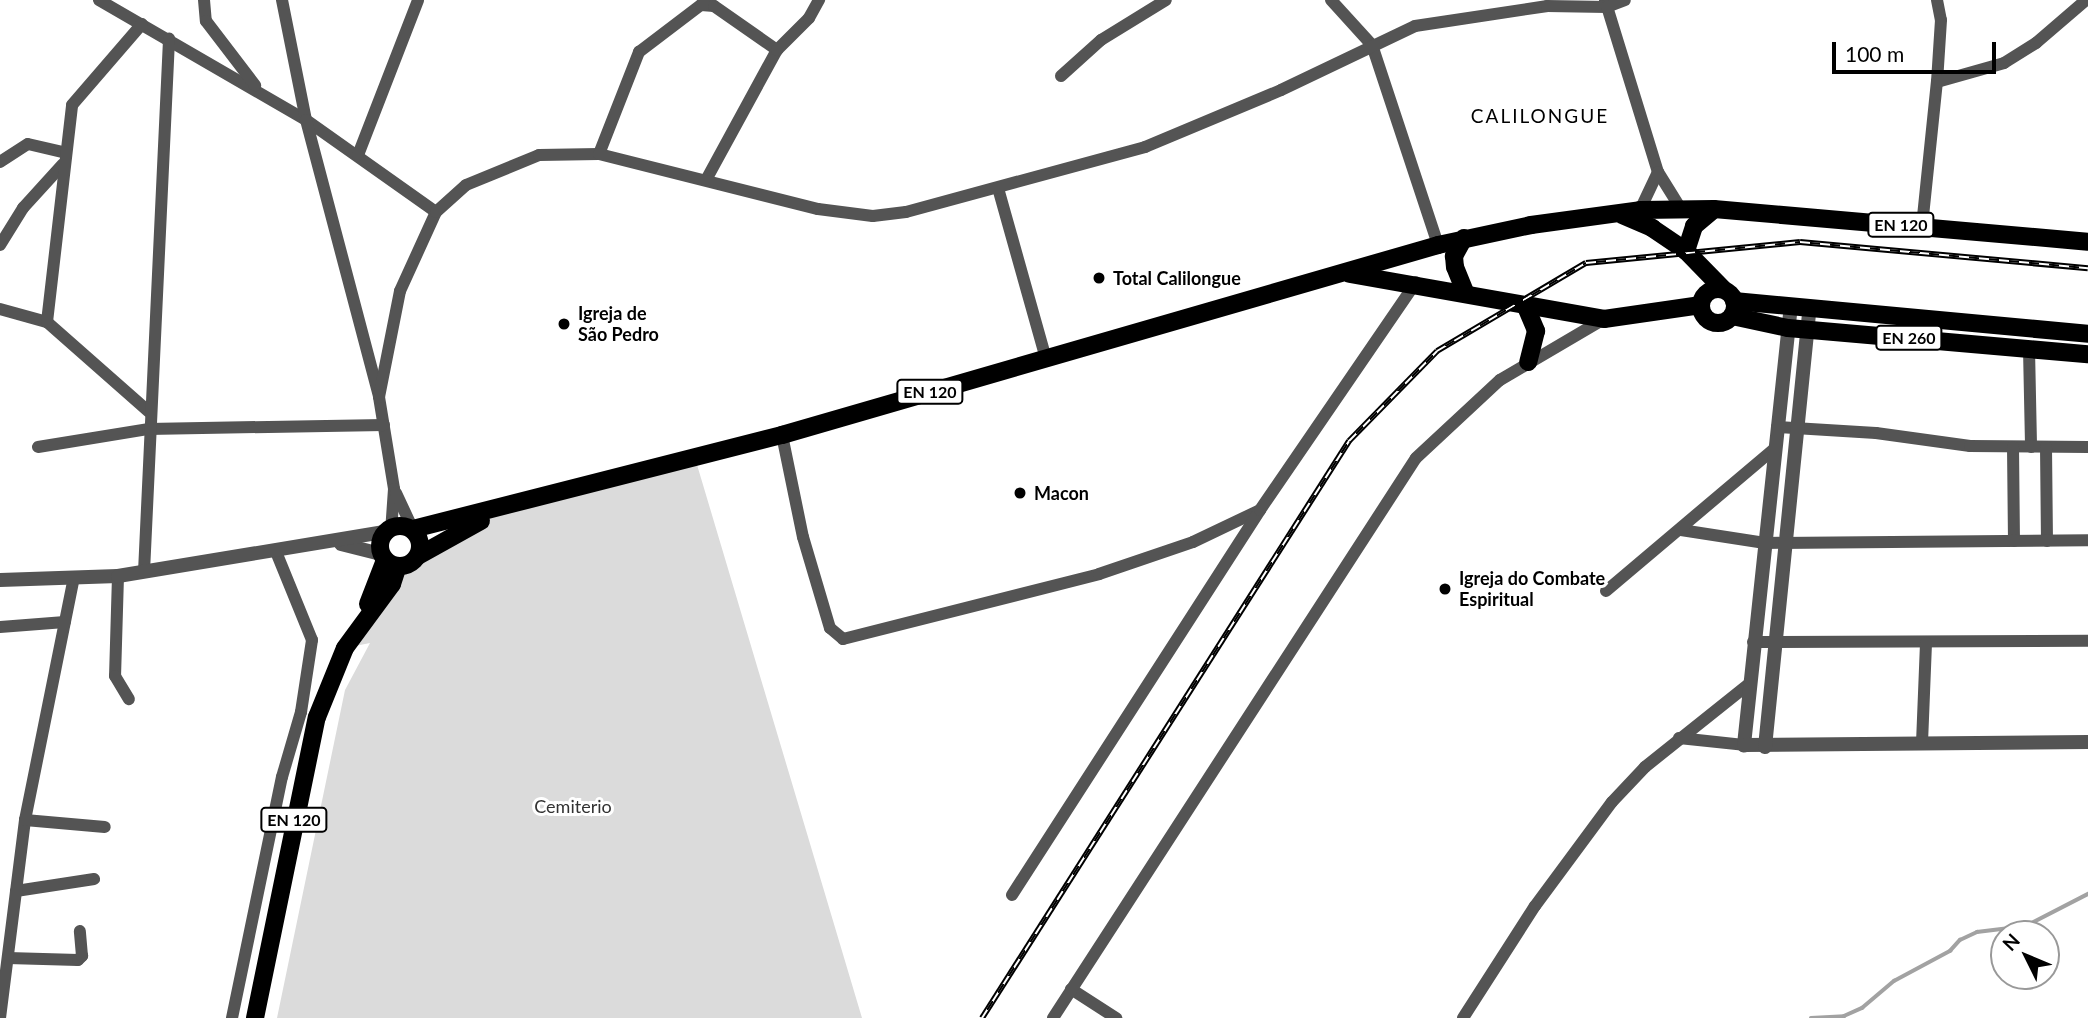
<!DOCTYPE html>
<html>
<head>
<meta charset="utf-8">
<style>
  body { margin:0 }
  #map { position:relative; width:2088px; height:1018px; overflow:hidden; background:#fff; font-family:Lato,sans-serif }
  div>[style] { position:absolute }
  .green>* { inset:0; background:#dbdbdb }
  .stream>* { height:3.5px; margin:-1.75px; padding:0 1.75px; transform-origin:1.75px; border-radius:1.75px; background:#a2a2a2 }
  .minor>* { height:12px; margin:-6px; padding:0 6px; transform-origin:6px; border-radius:6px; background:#545454 }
  .tertiary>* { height:14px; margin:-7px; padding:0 7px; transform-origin:7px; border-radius:7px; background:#545454 }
  .primary>* { height:18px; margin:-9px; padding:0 9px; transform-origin:9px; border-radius:9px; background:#000 }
  .primary>.ring { margin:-9px; padding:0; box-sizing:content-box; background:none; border:18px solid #000; border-radius:50% }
  .rail>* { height:6px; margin-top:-3px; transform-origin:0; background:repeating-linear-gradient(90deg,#fff 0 10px,#000 0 20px); box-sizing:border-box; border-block:2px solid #000 }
  .dots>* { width:19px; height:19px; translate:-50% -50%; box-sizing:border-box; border:4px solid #fff; border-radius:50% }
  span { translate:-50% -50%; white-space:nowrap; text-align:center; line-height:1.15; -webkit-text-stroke:6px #fff; paint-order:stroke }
  .shield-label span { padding:2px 5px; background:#fff; border:2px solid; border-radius:5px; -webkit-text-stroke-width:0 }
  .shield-label { font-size:16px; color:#000; font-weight:700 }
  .poi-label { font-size:18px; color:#000; font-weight:700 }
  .left { translate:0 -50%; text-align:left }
  .park-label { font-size:18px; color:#323232 }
  .neighbourhood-label { font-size:19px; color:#000; letter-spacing:2px }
  .north { position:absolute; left:1990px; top:920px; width:70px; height:70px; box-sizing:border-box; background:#fff; border:2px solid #999; border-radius:50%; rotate:313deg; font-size:19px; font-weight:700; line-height:28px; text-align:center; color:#000 }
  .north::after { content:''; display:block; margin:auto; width:24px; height:32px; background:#000; clip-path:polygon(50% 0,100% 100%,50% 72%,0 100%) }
  .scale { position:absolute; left:1832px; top:42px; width:164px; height:32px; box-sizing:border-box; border:4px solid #000; border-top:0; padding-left:9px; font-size:21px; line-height:24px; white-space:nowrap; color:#000; -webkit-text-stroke:5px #fff; paint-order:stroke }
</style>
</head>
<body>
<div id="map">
  <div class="green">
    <i style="clip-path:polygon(695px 458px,862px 1018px,277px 1018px,345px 690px,370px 643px,345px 648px,406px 565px,512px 504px)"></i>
  </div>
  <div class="stream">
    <i style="left:1811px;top:1018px;width:33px;rotate:-3deg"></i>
    <i style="left:1844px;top:1016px;width:20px;rotate:-24deg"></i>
    <i style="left:1862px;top:1008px;width:42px;rotate:-40.2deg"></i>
    <i style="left:1894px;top:981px;width:64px;rotate:-28.2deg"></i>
    <i style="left:1950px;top:951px;width:15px;rotate:-48deg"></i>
    <i style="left:1960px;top:940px;width:19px;rotate:-25deg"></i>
    <i style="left:1977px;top:932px;width:49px;rotate:-7deg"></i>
    <i style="left:2026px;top:926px;width:70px;rotate:-27.3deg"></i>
  </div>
  <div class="minor">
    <i style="left:99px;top:0;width:239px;rotate:30.1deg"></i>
    <i style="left:306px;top:120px;width:159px;rotate:35.3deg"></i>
    <i style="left:204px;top:0;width:21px;rotate:85deg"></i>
    <i style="left:206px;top:21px;width:81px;rotate:52.6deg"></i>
    <i style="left:282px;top:0;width:122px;rotate:78.7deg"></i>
    <i style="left:306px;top:120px;width:286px;rotate:75.2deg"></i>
    <i style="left:379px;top:397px;width:93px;rotate:80.7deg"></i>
    <i style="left:394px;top:489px;width:39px;rotate:94deg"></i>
    <i style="left:1331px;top:0;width:61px;rotate:47.7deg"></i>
    <i style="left:1372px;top:45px;width:211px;rotate:71.7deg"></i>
    <i style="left:1605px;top:0;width:180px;rotate:72.9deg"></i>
    <i style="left:1658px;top:172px;width:44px;rotate:58.1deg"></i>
    <i style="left:1937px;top:0;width:20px;rotate:79deg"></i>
    <i style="left:1941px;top:20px;width:62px;rotate:93.7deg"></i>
    <i style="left:1061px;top:76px;width:54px;rotate:-42deg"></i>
    <i style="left:1101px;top:40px;width:76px;rotate:-31.6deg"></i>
    <i style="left:599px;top:154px;width:110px;rotate:-68.6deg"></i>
    <i style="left:639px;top:52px;width:78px;rotate:-37.2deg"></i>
    <i style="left:701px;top:5px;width:13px;rotate:4deg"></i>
    <i style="left:714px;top:6px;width:77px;rotate:34.9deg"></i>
    <i style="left:358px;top:155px;width:166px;rotate:-68.8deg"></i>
    <i style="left:0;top:162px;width:33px;rotate:-33deg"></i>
    <i style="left:28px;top:144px;width:37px;rotate:13deg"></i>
    <i style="left:706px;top:180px;width:148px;rotate:-61.4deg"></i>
    <i style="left:777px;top:50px;width:45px;rotate:-45deg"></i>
    <i style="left:809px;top:18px;width:21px;rotate:-61deg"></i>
    <i style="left:998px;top:188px;width:178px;rotate:74.3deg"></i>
    <i style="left:1640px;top:210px;width:42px;rotate:-64.7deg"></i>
    <i style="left:1922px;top:226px;width:145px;rotate:-84.1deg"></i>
    <i style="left:1937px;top:82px;width:70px;rotate:-15.8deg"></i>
    <i style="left:2004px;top:63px;width:38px;rotate:-32deg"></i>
    <i style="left:2036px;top:43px;width:66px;rotate:-40.7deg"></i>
    <i style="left:0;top:245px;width:44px;rotate:-58.1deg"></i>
    <i style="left:23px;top:208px;width:59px;rotate:-47.7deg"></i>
    <i style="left:0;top:309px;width:49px;rotate:15.5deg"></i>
    <i style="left:47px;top:322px;width:135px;rotate:41.4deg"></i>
    <i style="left:47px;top:322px;width:218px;rotate:-83.4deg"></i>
    <i style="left:72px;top:105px;width:107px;rotate:-49.2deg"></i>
    <i style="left:2029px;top:349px;width:98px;rotate:88.8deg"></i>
    <i style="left:379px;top:397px;width:108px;rotate:-78.8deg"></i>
    <i style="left:400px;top:291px;width:87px;rotate:-65.5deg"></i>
    <i style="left:436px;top:212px;width:40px;rotate:-42deg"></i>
    <i style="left:466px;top:185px;width:79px;rotate:-22.3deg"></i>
    <i style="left:539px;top:155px;width:60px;rotate:-1deg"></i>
    <i style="left:599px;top:154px;width:226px;rotate:14.1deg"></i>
    <i style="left:818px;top:209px;width:55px;rotate:7.3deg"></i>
    <i style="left:873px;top:216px;width:33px;rotate:-7deg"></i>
    <i style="left:906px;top:212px;width:248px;rotate:-15.2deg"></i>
    <i style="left:1145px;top:147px;width:147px;rotate:-22.7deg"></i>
    <i style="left:1281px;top:90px;width:148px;rotate:-25.5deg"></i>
    <i style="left:1415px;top:26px;width:134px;rotate:-8.6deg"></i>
    <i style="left:1547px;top:6px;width:60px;rotate:1deg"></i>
    <i style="left:1607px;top:7px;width:19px;rotate:-21deg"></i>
    <i style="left:1777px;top:427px;width:99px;rotate:3.5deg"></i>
    <i style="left:1876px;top:433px;width:95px;rotate:7.9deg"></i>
    <i style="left:1970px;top:446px;width:118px;rotate:0.5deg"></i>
    <i style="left:782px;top:435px;width:104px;rotate:78.4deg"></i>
    <i style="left:803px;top:537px;width:95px;rotate:73.5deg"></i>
    <i style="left:830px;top:628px;width:17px;rotate:40deg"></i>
    <i style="left:843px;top:639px;width:264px;rotate:-14.2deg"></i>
    <i style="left:1099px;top:574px;width:99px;rotate:-18.8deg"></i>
    <i style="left:1193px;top:542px;width:74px;rotate:-25.5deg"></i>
    <i style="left:38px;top:447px;width:111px;rotate:-9.3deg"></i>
    <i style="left:148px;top:429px;width:236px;rotate:-1deg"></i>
    <i style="left:2013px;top:447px;width:94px;rotate:89.4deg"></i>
    <i style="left:2046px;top:447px;width:94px;rotate:89.4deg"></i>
    <i style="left:396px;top:493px;width:40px;rotate:65deg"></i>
    <i style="left:1681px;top:530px;width:85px;rotate:8.8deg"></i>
    <i style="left:1765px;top:543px;width:323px;rotate:-0.5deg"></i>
    <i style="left:144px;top:572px;width:534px;rotate:-87.31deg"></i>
    <i style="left:118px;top:576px;width:100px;rotate:91.7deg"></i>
    <i style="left:115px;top:676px;width:27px;rotate:59deg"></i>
    <i style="left:1606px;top:591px;width:220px;rotate:-40.2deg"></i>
    <i style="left:0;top:627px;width:65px;rotate:-4.4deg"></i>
    <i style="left:1753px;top:642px;width:335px;rotate:-0.2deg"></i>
    <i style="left:1679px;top:738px;width:65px;rotate:6.1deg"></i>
    <i style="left:1922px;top:743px;width:100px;rotate:-87.7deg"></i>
    <i style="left:25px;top:820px;width:80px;rotate:5deg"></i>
    <i style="left:16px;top:891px;width:79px;rotate:-8.7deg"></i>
    <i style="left:1012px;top:895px;width:458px;rotate:-57.2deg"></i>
    <i style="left:1260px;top:510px;width:276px;rotate:-55.6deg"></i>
    <i style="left:8px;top:958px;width:70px;rotate:1.6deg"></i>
    <i style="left:78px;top:960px;width:6px;rotate:-45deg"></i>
    <i style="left:82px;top:956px;width:25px;rotate:-95deg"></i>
    <i style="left:1071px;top:989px;width:54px;rotate:32.8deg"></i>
    <i style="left:0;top:1018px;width:200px;rotate:-82.8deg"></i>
    <i style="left:25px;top:820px;width:247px;rotate:-78.6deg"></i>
    <i style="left:232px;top:1018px;width:246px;rotate:-78.3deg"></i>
    <i style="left:282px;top:777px;width:68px;rotate:-73.7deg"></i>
    <i style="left:301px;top:712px;width:73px;rotate:-81.3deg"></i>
    <i style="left:312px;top:640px;width:95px;rotate:-112.2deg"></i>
    <i style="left:1053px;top:1018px;width:667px;rotate:-57.05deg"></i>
    <i style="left:1416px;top:458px;width:115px;rotate:-42.9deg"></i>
    <i style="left:1500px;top:380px;width:121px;rotate:-30.4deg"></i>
    <i style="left:1463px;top:1018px;width:133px;rotate:-57.3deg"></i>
    <i style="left:1535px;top:906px;width:129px;rotate:-53.5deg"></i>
    <i style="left:1612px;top:802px;width:48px;rotate:-46.7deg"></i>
    <i style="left:1645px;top:767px;width:133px;rotate:-38.6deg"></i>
  </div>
  <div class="tertiary">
    <i style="left:1791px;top:305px;width:443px;rotate:96.1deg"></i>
    <i style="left:1744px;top:745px;width:344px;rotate:-0.5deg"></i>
    <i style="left:341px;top:544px;width:41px;rotate:14deg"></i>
    <i style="left:0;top:580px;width:118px;rotate:-1.9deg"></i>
    <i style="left:118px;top:576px;width:270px;rotate:-9.4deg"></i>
    <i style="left:1765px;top:747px;width:442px;rotate:-84.2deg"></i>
  </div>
  <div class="primary">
    <i style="left:1622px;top:215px;width:33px;rotate:23deg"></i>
    <i style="left:1652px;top:228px;width:41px;rotate:34.1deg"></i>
    <i style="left:1686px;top:251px;width:54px;rotate:45.7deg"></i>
    <i style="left:1464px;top:238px;width:21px;rotate:119deg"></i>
    <i style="left:1454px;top:256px;width:11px;rotate:85deg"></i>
    <i style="left:1455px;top:267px;width:29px;rotate:68deg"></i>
    <i style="left:1686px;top:251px;width:26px;rotate:-72deg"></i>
    <i style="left:1694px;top:226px;width:26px;rotate:-40deg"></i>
    <i style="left:1350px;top:274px;width:258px;rotate:10deg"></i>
    <i style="left:1604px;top:319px;width:98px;rotate:-8.2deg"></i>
    <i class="ring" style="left:1701px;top:289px;width:16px;height:16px"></i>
    <i style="left:1734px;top:301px;width:356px;rotate:5.3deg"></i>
    <i style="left:1526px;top:307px;width:26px;rotate:67deg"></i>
    <i style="left:1536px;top:331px;width:32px;rotate:104deg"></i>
    <i style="left:1732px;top:316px;width:57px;rotate:12.1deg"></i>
    <i style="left:1788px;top:328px;width:301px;rotate:5deg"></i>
    <i class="ring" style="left:380px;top:526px;width:22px;height:22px"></i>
    <i style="left:413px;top:529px;width:381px;rotate:-14.3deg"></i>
    <i style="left:782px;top:435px;width:683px;rotate:-16.15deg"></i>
    <i style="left:1438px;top:245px;width:95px;rotate:-12.1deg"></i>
    <i style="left:1531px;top:225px;width:110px;rotate:-7.8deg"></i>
    <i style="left:1640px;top:210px;width:74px;rotate:-0.8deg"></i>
    <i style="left:1714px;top:209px;width:375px;rotate:5deg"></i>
    <i style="left:418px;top:556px;width:72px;rotate:-29.1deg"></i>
    <i style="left:368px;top:604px;width:47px;rotate:-68.9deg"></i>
    <i style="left:255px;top:1018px;width:307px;rotate:-78.4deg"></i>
    <i style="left:317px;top:717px;width:74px;rotate:-67.9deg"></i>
    <i style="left:345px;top:648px;width:79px;rotate:-53.7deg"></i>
    <i style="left:392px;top:584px;width:19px;rotate:-72deg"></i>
  </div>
  <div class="rail">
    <i style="left:982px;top:1018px;width:684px;rotate:-57.54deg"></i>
    <i style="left:1349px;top:441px;width:126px;rotate:-45.6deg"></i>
    <i style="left:1437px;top:351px;width:173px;rotate:-30.6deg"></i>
    <i style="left:1586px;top:263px;width:215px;rotate:-5.6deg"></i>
    <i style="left:1800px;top:242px;width:289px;rotate:5.2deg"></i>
  </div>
  <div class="dots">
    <i style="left:1099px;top:278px;background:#000"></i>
    <i style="left:564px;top:324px;background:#000"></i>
    <i style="left:1020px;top:493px;background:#000"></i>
    <i style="left:1445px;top:589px;background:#000"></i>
  </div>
  <div class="shield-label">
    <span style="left:1901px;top:225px">EN 120</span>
    <span style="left:1909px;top:338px">EN 260</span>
    <span style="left:930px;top:392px">EN 120</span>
    <span style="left:294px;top:820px">EN 120</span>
  </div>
  <div class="poi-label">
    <span class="left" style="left:1113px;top:278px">Total Calilongue</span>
    <span class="left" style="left:578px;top:324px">Igreja de<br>São Pedro</span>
    <span class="left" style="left:1034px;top:493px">Macon</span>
    <span class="left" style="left:1459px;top:589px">Igreja do Combate<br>Espiritual</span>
  </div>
  <div class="park-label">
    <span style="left:573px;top:806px">Cemiterio</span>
  </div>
  <div class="neighbourhood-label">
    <span style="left:1540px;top:116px">CALILONGUE</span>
  </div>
  <div class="north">N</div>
  <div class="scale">100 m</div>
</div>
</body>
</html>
